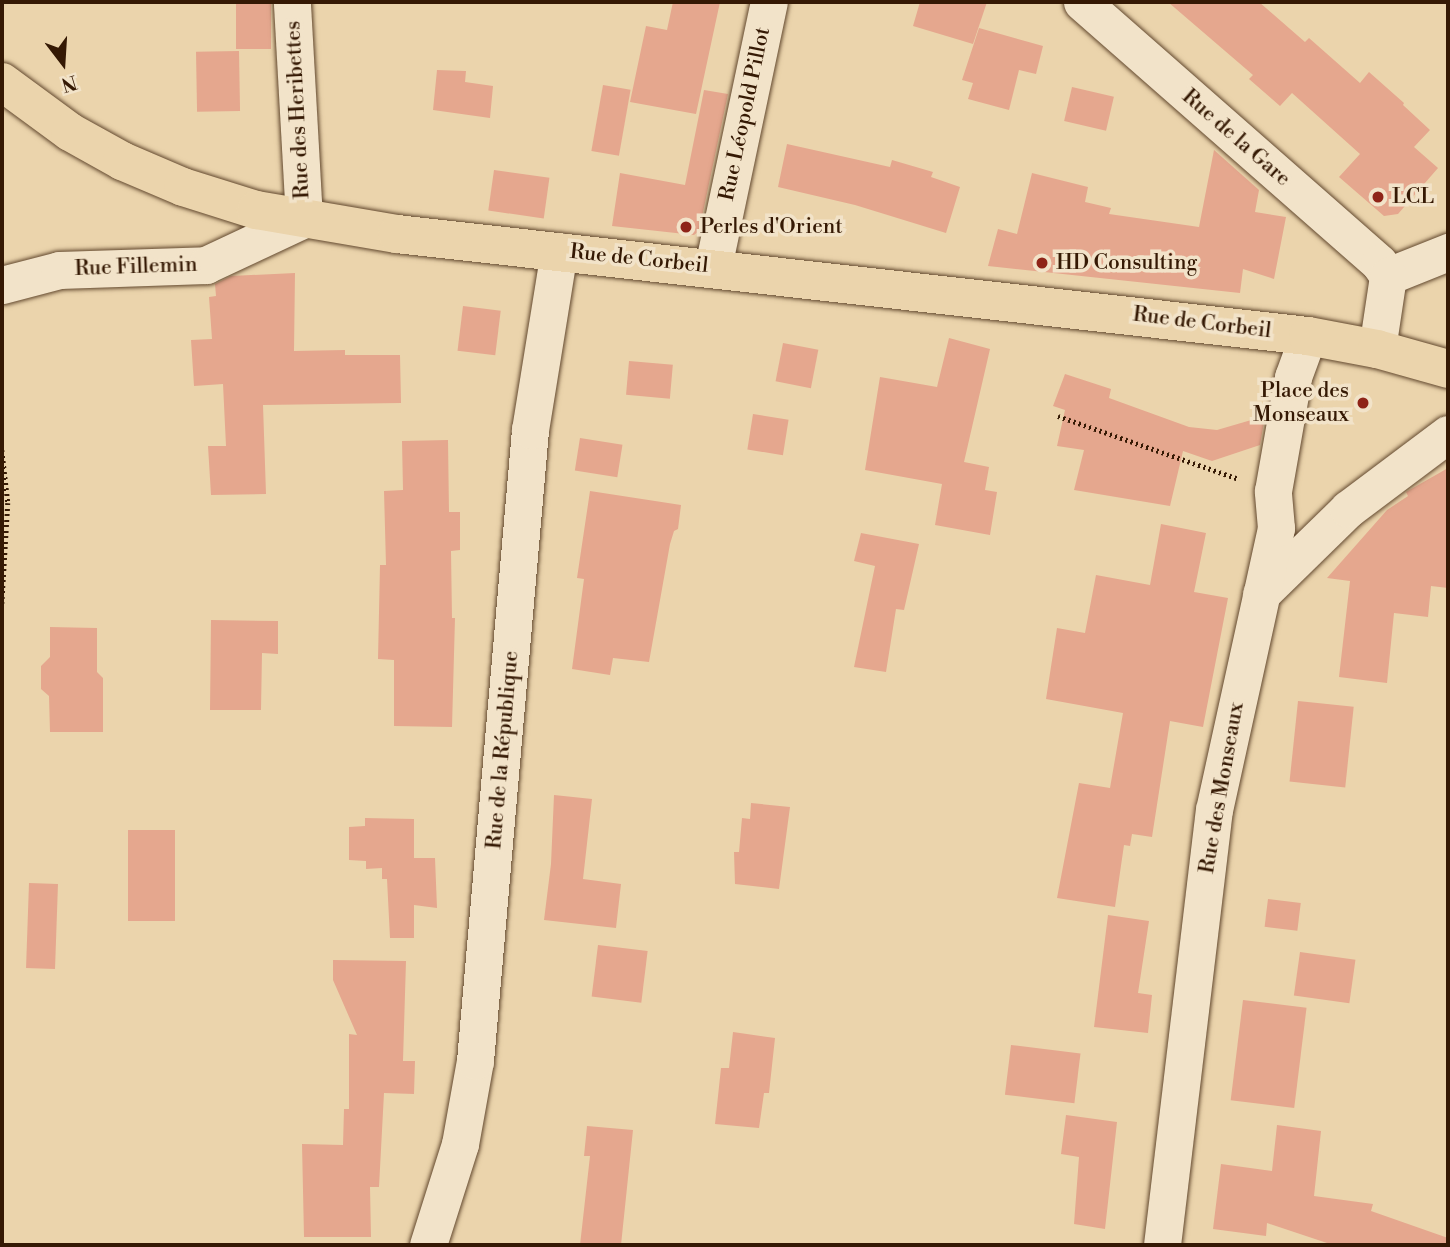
<!DOCTYPE html>
<html>
<head>
<meta charset="utf-8">
<style>
  body { margin:0 }
  #map { position:relative; width:1450px; height:1247px; overflow:hidden; background:#ebd4ac; font-family:"Libre Bodoni",serif }
  div>[style] { position:absolute }
  .building>* { inset:0; background:#e5a78e; transform-origin:0 0 }
  .path>* { height:4.5px; margin-top:-2.25px; transform-origin:0; background:repeating-linear-gradient(90deg,#351904 0 2px,transparent 0 5.5px) }
  .roads { filter:drop-shadow(0 0 2px #62482e) drop-shadow(0 0 2px #62482e) }
  .minor>* { height:37px; margin:-18.5px; padding:0 18.5px; transform-origin:18.5px; border-radius:18.5px; background:#f2e3c9 }
  .major>* { height:38px; margin:-19px; padding:0 19px; transform-origin:19px; border-radius:19px; background:#ebd4ac }
  .dots>* { width:19px; height:19px; translate:-50% -50%; box-sizing:border-box; border:4px solid #f2e3c9; border-radius:50% }
  span { translate:-50% -50%; white-space:nowrap; text-align:center; line-height:1.15; -webkit-text-stroke:7px #f2e3c9; paint-order:stroke }
  .street-label { font-size:21px; color:#351904 }
  .poi-label { font-size:21px; color:#351904 }
  .left { translate:0 -50%; text-align:left }
  .right { translate:-100% -50%; text-align:right }
  .frame { position:absolute; inset:0; border:4px solid #351904; pointer-events:none }
  .north { position:absolute; left:28px; top:28px; width:70px; height:70px; -webkit-text-stroke:5px #f2e3c9; paint-order:stroke; rotate:163deg; font-size:19px; font-weight:700; line-height:28px; text-align:center; color:#351904 }
  .north::after { content:''; display:block; margin:auto; width:24px; height:32px; background:#351904; clip-path:polygon(50% 0,100% 100%,50% 72%,0 100%) }
</style>
</head>
<body>
<div id="map">
  <div class="building">
    <i style="left:236px;top:2px;width:35px;height:47px"></i>
    <i style="clip-path:polygon(673px 2px,720px 2px,696px 114px,630px 102px,646px 26px,667px 30px)"></i>
    <i style="clip-path:polygon(920px 2px,987px 2px,973px 44px,913px 26px)"></i>
    <i style="clip-path:polygon(1168px 2px,1259px 2px,1305px 42px,1309px 38px,1360px 83px,1369px 72px,1404px 103px,1403px 105px,1430px 130px,1414px 147px,1438px 168px,1398px 214px,1384px 216px,1339px 177px,1360px 154px,1292px 93px,1280px 106px,1249px 79px,1253px 75px)"></i>
    <i style="clip-path:polygon(979px 28px,1043px 46px,1036px 74px,1019px 70px,1009px 110px,968px 99px,973px 83px,962px 80px)"></i>
    <i style="left:239px;top:51px;width:60px;height:43px;rotate:89deg"></i>
    <i style="clip-path:polygon(437px 70px,466px 71px,465px 82px,493px 86px,490px 118px,433px 110px)"></i>
    <i style="left:603px;top:85px;width:28px;height:67px;rotate:10deg"></i>
    <i style="left:1072px;top:87px;width:43px;height:35px;rotate:13deg"></i>
    <i style="clip-path:polygon(704px 90px,728px 94px,699px 231px,694px 235px,612px 226px,620px 173px,685px 185px)"></i>
    <i style="clip-path:polygon(787px 144px,890px 167px,892px 160px,933px 172px,931px 177px,960px 187px,946px 233px,855px 205px,778px 187px)"></i>
    <i style="clip-path:polygon(1214px 150px,1259px 190px,1255px 212px,1286px 217px,1274px 279px,1243px 269px,1240px 293px,988px 266px,998px 229px,1017px 234px,1032px 173px,1088px 187px,1085px 202px,1111px 208px,1109px 214px,1199px 227px)"></i>
    <i style="left:494px;top:170px;width:56px;height:41px;rotate:8deg"></i>
    <i style="clip-path:polygon(295px 273px,294px 351px,345px 350px,345px 355px,400px 355px,401px 403px,263px 405px,266px 494px,211px 495px,208px 446px,226px 446px,223px 384px,194px 386px,191px 340px,212px 339px,209px 297px,216px 296px,215px 284px,231px 276px)"></i>
    <i style="left:463px;top:306px;width:38px;height:45px;rotate:7deg"></i>
    <i style="clip-path:polygon(949px 338px,990px 349px,964px 462px,989px 467px,985px 490px,997px 492px,990px 535px,935px 525px,942px 484px,865px 470px,880px 377px,937px 387px)"></i>
    <i style="left:783px;top:343px;width:36px;height:39px;rotate:11deg"></i>
    <i style="left:629px;top:361px;width:44px;height:34px;rotate:5deg"></i>
    <i style="clip-path:polygon(1065px 374px,1111px 389px,1109px 398px,1189px 427px,1217px 430px,1265px 416px,1260px 445px,1212px 461px,1183px 451px,1170px 506px,1074px 490px,1084px 450px,1057px 446px,1065px 410px,1053px 406px)"></i>
    <i style="left:753px;top:414px;width:36px;height:36px;rotate:9deg"></i>
    <i style="left:580px;top:438px;width:43px;height:33px;rotate:9deg"></i>
    <i style="clip-path:polygon(448px 440px,449px 512px,460px 512px,460px 550px,451px 551px,452px 618px,455px 618px,452px 727px,394px 726px,394px 660px,378px 659px,380px 565px,386px 565px,384px 491px,403px 490px,402px 441px)"></i>
    <i style="clip-path:polygon(1448px 468px,1448px 588px,1431px 586px,1428px 617px,1394px 613px,1387px 683px,1339px 677px,1350px 581px,1327px 578px,1387px 510px,1408px 496px,1406px 492px)"></i>
    <i style="clip-path:polygon(590px 491px,681px 505px,678px 529px,674px 531px,670px 544px,649px 662px,613px 658px,610px 675px,572px 669px,584px 579px,577px 578px)"></i>
    <i style="clip-path:polygon(1161px 524px,1206px 533px,1194px 592px,1228px 598px,1203px 727px,1170px 721px,1152px 837px,1132px 834px,1130px 846px,1124px 845px,1115px 907px,1057px 898px,1079px 783px,1110px 788px,1123px 713px,1046px 699px,1057px 628px,1085px 633px,1096px 575px,1150px 585px)"></i>
    <i style="clip-path:polygon(861px 533px,919px 544px,904px 610px,896px 609px,886px 672px,854px 667px,875px 566px,854px 561px)"></i>
    <i style="clip-path:polygon(211px 620px,278px 621px,278px 654px,262px 653px,261px 710px,210px 710px)"></i>
    <i style="clip-path:polygon(50px 627px,97px 628px,97px 672px,103px 678px,103px 732px,50px 732px,49px 696px,41px 689px,41px 666px,50px 657px)"></i>
    <i style="left:1298px;top:701px;width:56px;height:81px;rotate:6deg"></i>
    <i style="clip-path:polygon(554px 795px,592px 799px,583px 879px,621px 884px,616px 928px,544px 920px,551px 864px)"></i>
    <i style="clip-path:polygon(751px 803px,790px 807px,779px 889px,735px 884px,734px 852px,739px 852px,742px 818px,750px 819px)"></i>
    <i style="clip-path:polygon(365px 818px,414px 819px,414px 858px,435px 858px,437px 908px,414px 905px,414px 938px,390px 938px,387px 879px,382px 879px,382px 868px,366px 869px,366px 861px,349px 860px,349px 827px,365px 826px)"></i>
    <i style="left:128px;top:830px;width:47px;height:91px"></i>
    <i style="left:29px;top:883px;width:29px;height:85px;rotate:2deg"></i>
    <i style="left:1268px;top:899px;width:33px;height:28px;rotate:7deg"></i>
    <i style="clip-path:polygon(1108px 915px,1149px 921px,1138px 993px,1152px 995px,1148px 1033px,1094px 1027px)"></i>
    <i style="left:598px;top:945px;width:50px;height:52px;rotate:7deg"></i>
    <i style="left:1300px;top:952px;width:56px;height:44px;rotate:8deg"></i>
    <i style="clip-path:polygon(333px 960px,406px 961px,403px 1061px,415px 1061px,414px 1094px,384px 1093px,379px 1187px,370px 1187px,371px 1237px,304px 1237px,302px 1144px,343px 1145px,344px 1109px,349px 1109px,349px 1034px,357px 1035px,333px 980px)"></i>
    <i style="left:1243px;top:1000px;width:64px;height:101px;rotate:7deg"></i>
    <i style="clip-path:polygon(733px 1032px,775px 1038px,769px 1093px,764px 1093px,759px 1128px,715px 1124px,721px 1068px,729px 1068px)"></i>
    <i style="left:1011px;top:1045px;width:70px;height:50px;rotate:7deg"></i>
    <i style="clip-path:polygon(1066px 1115px,1117px 1122px,1105px 1229px,1074px 1224px,1079px 1157px,1061px 1154px)"></i>
    <i style="clip-path:polygon(1277px 1125px,1321px 1131px,1314px 1196px,1373px 1204px,1371px 1211px,1448px 1238px,1448px 1245px,1333px 1245px,1267px 1223px,1266px 1236px,1213px 1229px,1221px 1164px,1272px 1171px)"></i>
    <i style="clip-path:polygon(587px 1126px,633px 1130px,621px 1245px,580px 1245px,590px 1156px,584px 1156px)"></i>
  </div>
  <div class="path">
    <i style="left:1058px;top:416px;width:192px;rotate:19.2deg"></i>
    <i style="left:2px;top:450px;width:53px;rotate:83.5deg"></i>
    <i style="left:8px;top:503px;width:101px;rotate:93.4deg"></i>
  </div>
  <div class="roads">
    <div class="minor">
      <i style="left:1082px;top:2px;width:395px;rotate:41.3deg"></i>
      <i style="left:1379px;top:263px;width:16px;rotate:55deg"></i>
      <i style="left:713px;top:267px;width:271px;rotate:-78.1deg"></i>
      <i style="left:1388px;top:276px;width:65px;rotate:-21.8deg"></i>
      <i style="left:2px;top:285px;width:59px;rotate:-14.7deg"></i>
      <i style="left:59px;top:270px;width:147px;rotate:-1.9deg"></i>
      <i style="left:206px;top:265px;width:108px;rotate:-25.1deg"></i>
      <i style="left:304px;top:219px;width:217px;rotate:-93.2deg"></i>
      <i style="left:1377px;top:349px;width:74px;rotate:-81.4deg"></i>
      <i style="left:1261px;top:594px;width:122px;rotate:-44.3deg"></i>
      <i style="left:1348px;top:509px;width:125px;rotate:-36.9deg"></i>
      <i style="left:428px;top:1245px;width:106px;rotate:-72.4deg"></i>
      <i style="left:460px;top:1144px;width:84px;rotate:-79.8deg"></i>
      <i style="left:475px;top:1061px;width:633px;rotate:-85.02deg"></i>
      <i style="left:530px;top:430px;width:181px;rotate:-80.8deg"></i>
      <i style="left:1162px;top:1245px;width:438px;rotate:-83.2deg"></i>
      <i style="left:1214px;top:810px;width:289px;rotate:-77.6deg"></i>
      <i style="left:1276px;top:528px;width:37px;rotate:-95deg"></i>
      <i style="left:1273px;top:491px;width:116px;rotate:-80deg"></i>
      <i style="left:1293px;top:377px;width:44px;rotate:-69.9deg"></i>
    </div>
    <div class="major">
      <i style="left:2px;top:82px;width:84px;rotate:36.3deg"></i>
      <i style="left:70px;top:132px;width:60px;rotate:29.1deg"></i>
      <i style="left:122px;top:161px;width:66px;rotate:23.1deg"></i>
      <i style="left:183px;top:187px;width:77px;rotate:17.5deg"></i>
      <i style="left:256px;top:210px;width:143px;rotate:9.7deg"></i>
      <i style="left:397px;top:234px;width:917px;rotate:6.39deg"></i>
      <i style="left:1308px;top:336px;width:70px;rotate:10.7deg"></i>
      <i style="left:1377px;top:349px;width:74px;rotate:15.7deg"></i>
    </div>
  </div>
  <div class="dots">
    <i style="left:1378px;top:197px;background:#8f2418"></i>
    <i style="left:686px;top:227px;background:#8f2418"></i>
    <i style="left:1042px;top:263px;background:#8f2418"></i>
    <i style="left:1363px;top:403px;background:#8f2418"></i>
  </div>
  <div class="street-label">
    <span style="left:298px;top:110px;rotate:-93deg">Rue des Heribettes</span>
    <span style="left:745px;top:114px;rotate:-78deg">Rue Léopold Pillot</span>
    <span style="left:1236px;top:138px;rotate:41deg">Rue de la Gare</span>
    <span style="left:639px;top:259px;rotate:6deg">Rue de Corbeil</span>
    <span style="left:136px;top:267px;rotate:-2deg">Rue Fillemin</span>
    <span style="left:1202px;top:323px;rotate:7deg">Rue de Corbeil</span>
    <span style="left:503px;top:750px;rotate:-85deg">Rue de la République</span>
    <span style="left:1222px;top:788px;rotate:-80deg">Rue des Monseaux</span>
  </div>
  <div class="poi-label">
    <span class="left" style="left:1392px;top:197px">LCL</span>
    <span class="left" style="left:700px;top:227px">Perles d'Orient</span>
    <span class="left" style="left:1056px;top:263px">HD Consulting</span>
    <span class="right" style="left:1349px;top:403px">Place des<br>Monseaux</span>
  </div>
  <div class="frame"></div>
  <div class="north">N</div>
</div>
</body>
</html>
